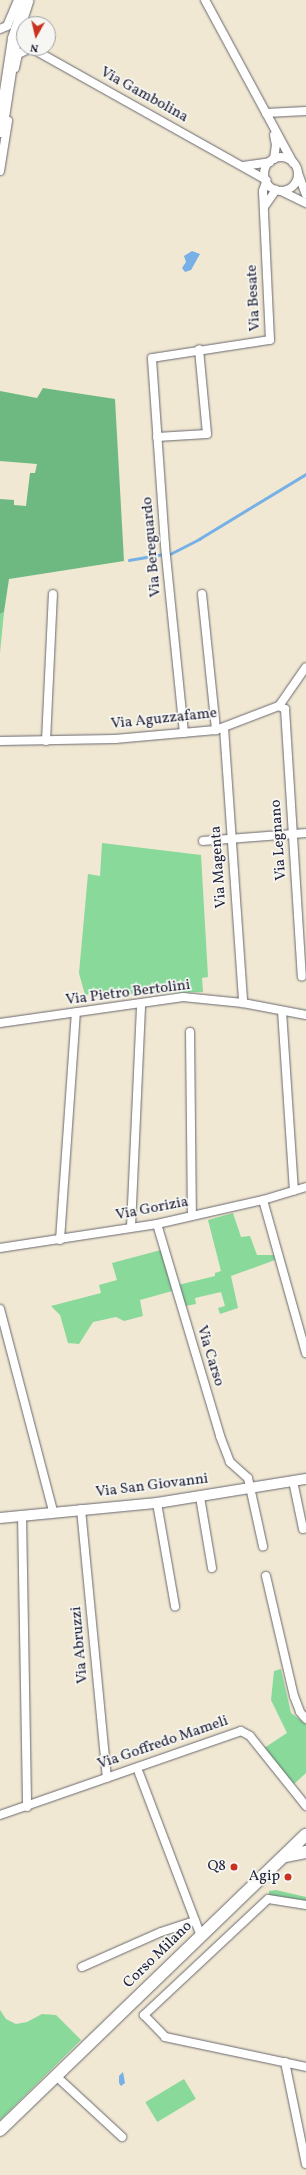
<!DOCTYPE html>
<html>
<head>
<meta charset="utf-8">
<style>
  body { margin:0 }
  #map { position:relative; width:306px; height:2175px; overflow:hidden; background:#f0e8d2; font-family:Vollkorn,serif }
  div>[style] { position:absolute }
  .green>* { inset:0; background:#88d99a; transform-origin:0 0 }
  .forest>* { inset:0; background:#6eb982 }
  .water>* { inset:0; background:#76b0e6 }
  .stream>* { height:2.5px; margin:-1.25px; padding:0 1.25px; transform-origin:1.25px; border-radius:1.25px; background:#76b0e6 }
  .roads { filter:drop-shadow(0 0 1px #6a6770) drop-shadow(0 0 1px #6a6770) }
  .minor>* { height:8px; margin:-4px; padding:0 4px; transform-origin:4px; border-radius:4px; background:#fff }
  .minor>.ring { margin:-4px; padding:0; box-sizing:content-box; background:none; border:8px solid #fff; border-radius:50% }
  .tertiary>* { height:10px; margin:-5px; padding:0 5px; transform-origin:5px; border-radius:5px; background:#fff }
  .secondary>* { height:12px; margin:-6px; padding:0 6px; transform-origin:6px; border-radius:6px; background:#fff }
  .primary>* { height:13px; margin:-6.5px; padding:0 6.5px; transform-origin:6.5px; border-radius:6.5px; background:#fff }
  .dots>* { width:11px; height:11px; translate:-50% -50%; box-sizing:border-box; border:2px solid #f6f6f2; border-radius:50% }
  span { translate:-50% -50%; white-space:nowrap; text-align:center; line-height:1.15; -webkit-text-stroke:3.5px #f6f6f2; paint-order:stroke }
  .street-label { font-size:15px; color:#22223b }
  .poi-label { font-size:15px; color:#22223b }
  .right { translate:-100% -50%; text-align:right }
  .north { position:absolute; left:16px; top:16px; width:40px; height:40px; box-sizing:border-box; background:#f6f6f2; border:1px solid #a1a1a9; border-radius:50%; rotate:188deg; font-size:11px; font-weight:700; line-height:16px; text-align:center; color:#22223b }
  .north::after { content:''; display:block; margin:auto; width:14px; height:18px; background:#c8321e; clip-path:polygon(50% 0,100% 100%,50% 72%,0 100%) }
</style>
</head>
<body>
<div id="map">
  <div class="green">
    <i style="clip-path:polygon(4px 612px,0 653px,0 614px)"></i>
    <i style="clip-path:polygon(102px 843px,201px 855px,208px 977px,202px 978px,203px 992px,85px 995px,79px 973px,88px 874px,100px 876px)"></i>
    <i style="clip-path:polygon(233px 1213px,241px 1237px,250px 1236px,257px 1255px,274px 1255px,275px 1260px,231px 1276px,238px 1308px,220px 1314px,218px 1308px,225px 1306px,221px 1292px,195px 1298px,196px 1304px,185px 1306px,178px 1285px,215px 1276px,215px 1273px,221px 1271px,208px 1220px)"></i>
    <i style="clip-path:polygon(161px 1250px,172px 1291px,140px 1300px,143px 1316px,124px 1321px,116px 1317px,93px 1322px,79px 1344px,68px 1343px,60px 1315px,51px 1306px,101px 1293px,99px 1285px,117px 1280px,112px 1263px)"></i>
    <i style="clip-path:polygon(281px 1669px,291px 1713px,306px 1724px,306px 1773px,294px 1784px,264px 1748px,287px 1733px,271px 1700px,274px 1671px)"></i>
    <i style="clip-path:polygon(276px 1890px,306px 1897px,306px 1903px,269px 1896px,269px 1891px)"></i>
    <i style="clip-path:polygon(0 2010px,6px 2019px,16px 2024px,27px 2022px,42px 2014px,56px 2015px,81px 2040px,0 2120px)"></i>
    <i style="left:184px;top:2079px;width:23px;height:45px;rotate:59deg"></i>
  </div>
  <div class="forest">
    <i style="clip-path:polygon(43px 388px,115px 399px,124px 561px,9px 579px,4px 612px,0 614px,0 499px,14px 500px,14px 505px,26px 506px,30px 473px,35px 473px,37px 464px,0 461px,0 391px,37px 398px)"></i>
  </div>
  <div class="water">
    <i style="clip-path:polygon(192px 251px,200px 254px,191px 270px,185px 272px,182px 268px,186px 262px,184px 256px)"></i>
    <i style="clip-path:polygon(123px 2072px,125px 2083px,121px 2086px,119px 2083px,119px 2076px)"></i>
  </div>
  <div class="stream">
    <i style="left:170px;top:554px;width:33px;rotate:-27deg"></i>
    <i style="left:199px;top:539px;width:125px;rotate:-31.3deg"></i>
    <i style="left:129px;top:560px;width:36px;rotate:-10deg"></i>
  </div>
  <div class="roads">
    <div class="minor">
      <i style="left:205px;top:0;width:185px;rotate:61.6deg"></i>
      <i style="left:24px;top:25px;width:8px;rotate:113deg"></i>
      <i style="left:21px;top:32px;width:9px;rotate:72deg"></i>
      <i style="left:0;top:29px;width:8px;rotate:-23deg"></i>
      <i style="left:7px;top:26px;width:28px;rotate:-67deg"></i>
      <i style="left:31px;top:48px;width:270px;rotate:29.3deg"></i>
      <i style="left:15px;top:68px;width:14px;rotate:-78deg"></i>
      <i style="left:18px;top:54px;width:14px;rotate:-25deg"></i>
      <i style="left:266px;top:113px;width:40px;rotate:-2.9deg"></i>
      <i class="ring" style="left:264px;top:157px;width:26px;height:26px"></i>
      <i style="left:274px;top:159px;width:14px;rotate:-82deg"></i>
      <i style="left:276px;top:145px;width:10px;rotate:-101deg"></i>
      <i style="left:243px;top:166px;width:27px;rotate:-8deg"></i>
      <i style="left:0;top:171px;width:51px;rotate:-80.9deg"></i>
      <i style="left:298px;top:173px;width:23px;rotate:70deg"></i>
      <i style="left:281px;top:191px;width:28px;rotate:26deg"></i>
      <i style="left:264px;top:207px;width:21px;rotate:-55deg"></i>
      <i style="left:157px;top:437px;width:50px;rotate:-3.4deg"></i>
      <i style="left:207px;top:434px;width:85px;rotate:-95.4deg"></i>
      <i style="left:202px;top:594px;width:137px;rotate:84.1deg"></i>
      <i style="left:279px;top:706px;width:7px;rotate:27deg"></i>
      <i style="left:285px;top:709px;width:268px;rotate:86.4deg"></i>
      <i style="left:224px;top:728px;width:276px;rotate:86deg"></i>
      <i style="left:184px;top:733px;width:189px;rotate:-95.8deg"></i>
      <i style="left:165px;top:545px;width:187px;rotate:-94deg"></i>
      <i style="left:152px;top:358px;width:119px;rotate:-8.7deg"></i>
      <i style="left:270px;top:340px;width:149px;rotate:-92.7deg"></i>
      <i style="left:263px;top:191px;width:9px;rotate:-72deg"></i>
      <i style="left:0;top:741px;width:115px;rotate:-1deg"></i>
      <i style="left:115px;top:739px;width:101px;rotate:-5.1deg"></i>
      <i style="left:216px;top:730px;width:67px;rotate:-20.9deg"></i>
      <i style="left:279px;top:706px;width:47px;rotate:-55.3deg"></i>
      <i style="left:46px;top:741px;width:147px;rotate:-87.3deg"></i>
      <i style="left:203px;top:841px;width:103px;rotate:-4.4deg"></i>
      <i style="left:282px;top:1011px;width:180px;rotate:86.2deg"></i>
      <i style="left:0;top:1023px;width:185px;rotate:-8.1deg"></i>
      <i style="left:183px;top:997px;width:60px;rotate:5.7deg"></i>
      <i style="left:243px;top:1003px;width:64px;rotate:10.8deg"></i>
      <i style="left:190px;top:1032px;width:184px;rotate:89.4deg"></i>
      <i style="left:263px;top:1200px;width:159px;rotate:74.3deg"></i>
      <i style="left:157px;top:1224px;width:221px;rotate:73.4deg"></i>
      <i style="left:220px;top:1436px;width:28px;rotate:69deg"></i>
      <i style="left:230px;top:1462px;width:24px;rotate:42deg"></i>
      <i style="left:248px;top:1478px;width:70px;rotate:77.6deg"></i>
      <i style="left:131px;top:1227px;width:223px;rotate:-87.4deg"></i>
      <i style="left:60px;top:1240px;width:228px;rotate:-86deg"></i>
      <i style="left:0;top:1248px;width:159px;rotate:-8.7deg"></i>
      <i style="left:157px;top:1224px;width:109px;rotate:-12.8deg"></i>
      <i style="left:263px;top:1200px;width:45px;rotate:-16.8deg"></i>
      <i style="left:0;top:1309px;width:209px;rotate:75.3deg"></i>
      <i style="left:293px;top:1481px;width:49px;rotate:78.2deg"></i>
      <i style="left:200px;top:1497px;width:72px;rotate:80.4deg"></i>
      <i style="left:157px;top:1503px;width:105px;rotate:80.1deg"></i>
      <i style="left:81px;top:1509px;width:270px;rotate:84.5deg"></i>
      <i style="left:22px;top:1515px;width:292px;rotate:89deg"></i>
      <i style="left:266px;top:1576px;width:123px;rotate:76.9deg"></i>
      <i style="left:294px;top:1696px;width:17px;rotate:69deg"></i>
      <i style="left:300px;top:1712px;width:9px;rotate:49deg"></i>
      <i style="left:139px;top:1773px;width:174px;rotate:69.2deg"></i>
      <i style="left:0;top:1815px;width:255px;rotate:-19.2deg"></i>
      <i style="left:241px;top:1731px;width:10px;rotate:29deg"></i>
      <i style="left:250px;top:1736px;width:90px;rotate:51.3deg"></i>
      <i style="left:306px;top:1905px;width:38px;rotate:-171deg"></i>
      <i style="left:268px;top:1899px;width:170px;rotate:136.9deg"></i>
      <i style="left:144px;top:2015px;width:30px;rotate:46deg"></i>
      <i style="left:165px;top:2037px;width:144px;rotate:12deg"></i>
      <i style="left:82px;top:1967px;width:86px;rotate:-23.9deg"></i>
      <i style="left:161px;top:1932px;width:36px;rotate:-18deg"></i>
      <i style="left:285px;top:2062px;width:104px;rotate:78.4deg"></i>
      <i style="left:56px;top:2076px;width:90px;rotate:42.7deg"></i>
    </div>
    <div class="tertiary">
      <i style="left:0;top:1518px;width:158px;rotate:-5.5deg"></i>
      <i style="left:157px;top:1503px;width:151px;rotate:-9.2deg"></i>
    </div>
    <div class="secondary">
      <i style="left:285px;top:1856px;width:21px;rotate:-11deg"></i>
      <i style="left:0;top:2130px;width:425px;rotate:-44deg"></i>
    </div>
    <div class="primary">
      <i style="left:0;top:130px;width:93px;rotate:-81.3deg"></i>
      <i style="left:14px;top:38px;width:40px;rotate:-72deg"></i>
    </div>
  </div>
  <div class="dots">
    <i style="left:234px;top:1867px;background:#c8321e"></i>
    <i style="left:288px;top:1877px;background:#c8321e"></i>
  </div>
  <div class="street-label">
    <span style="left:144px;top:95px;rotate:29deg">Via Gambolina</span>
    <span style="left:254px;top:298px;rotate:-93deg">Via Besate</span>
    <span style="left:152px;top:547px;rotate:-95deg">Via Bereguardo</span>
    <span style="left:164px;top:719px;rotate:-6deg">Via Aguzzafame</span>
    <span style="left:279px;top:840px;rotate:-94deg">Via Legnano</span>
    <span style="left:219px;top:867px;rotate:-94deg">Via Magenta</span>
    <span style="left:128px;top:993px;rotate:-7deg">Via Pietro Bertolini</span>
    <span style="left:152px;top:1209px;rotate:-11deg">Via Gorizia</span>
    <span style="left:210px;top:1356px;rotate:73deg">Via Carso</span>
    <span style="left:152px;top:1486px;rotate:-7deg">Via San Giovanni</span>
    <span style="left:80px;top:1645px;rotate:-95deg">Via Abruzzi</span>
    <span style="left:163px;top:1743px;rotate:-19deg">Via Goffredo Mameli</span>
    <span style="left:158px;top:1955px;rotate:-44deg">Corso Milano</span>
  </div>
  <div class="poi-label">
    <span class="right" style="left:226px;top:1867px">Q8</span>
    <span class="right" style="left:280px;top:1877px">Agip</span>
  </div>
  <div class="north">N</div>
</div>
</body>
</html>
